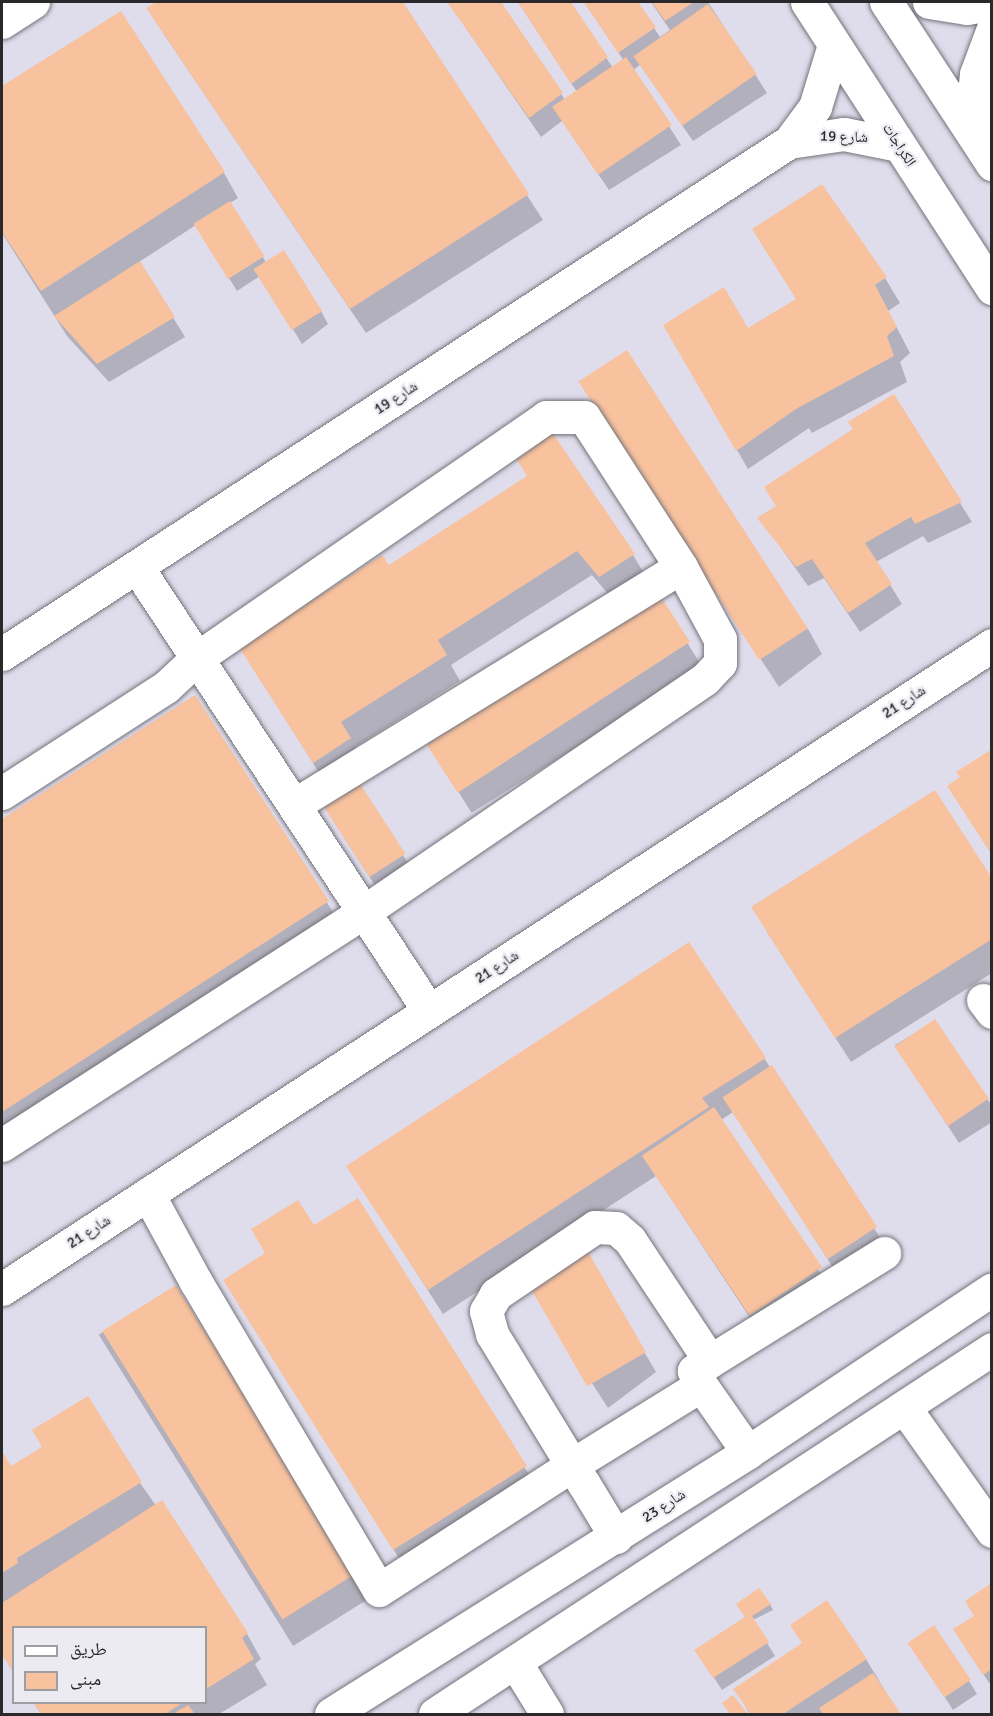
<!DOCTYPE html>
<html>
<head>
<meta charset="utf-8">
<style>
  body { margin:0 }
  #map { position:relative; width:993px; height:1716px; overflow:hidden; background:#ecebf2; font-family:Signika,"Noto Naskh Arabic",sans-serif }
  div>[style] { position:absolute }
  .built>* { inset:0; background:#dfddec }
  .shadow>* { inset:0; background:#0003; transform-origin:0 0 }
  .building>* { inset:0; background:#f8c29e; transform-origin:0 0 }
  .roads { filter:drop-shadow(0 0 2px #74737a) drop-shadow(0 0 2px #74737a) }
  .minor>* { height:33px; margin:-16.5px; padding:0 16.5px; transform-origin:16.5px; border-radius:16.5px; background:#fff }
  span { translate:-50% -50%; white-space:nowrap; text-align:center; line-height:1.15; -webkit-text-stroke:4.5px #ecebf2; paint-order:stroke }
  .street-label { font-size:15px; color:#29292b }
  .frame { position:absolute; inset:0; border:3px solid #29292b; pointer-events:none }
  .legend { position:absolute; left:12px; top:1626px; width:195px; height:78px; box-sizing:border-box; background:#ecebf2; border:2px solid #9e9da2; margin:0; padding:8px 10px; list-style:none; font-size:18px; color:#29292b }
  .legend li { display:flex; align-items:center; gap:12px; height:30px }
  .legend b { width:30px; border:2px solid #9e9da2 }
</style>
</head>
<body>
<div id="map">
  <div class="built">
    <i style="clip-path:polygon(evenodd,2px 2px,991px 2px,991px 1714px,2px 1714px,2px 2px,14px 1628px,206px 1628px,206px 1702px,14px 1702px,14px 1628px)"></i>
  </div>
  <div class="shadow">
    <i style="clip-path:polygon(159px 2px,401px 2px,543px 220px,366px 333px,163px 33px,148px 8px)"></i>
    <i style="clip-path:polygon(448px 2px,499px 2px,565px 100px,577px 92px,518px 2px,569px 2px,613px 68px,624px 61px,584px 2px,637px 2px,660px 37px,670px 30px,651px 2px,708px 2px,767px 93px,693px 141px,640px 65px,633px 70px,681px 145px,609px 190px,562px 121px,541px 137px)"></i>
    <i style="clip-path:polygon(121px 13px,224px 173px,238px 198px,230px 203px,267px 264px,321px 311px,328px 324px,302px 344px,260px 276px,237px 291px,196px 225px,139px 262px,185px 337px,109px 382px,67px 336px,2px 233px,2px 88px)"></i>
    <i style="clip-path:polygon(885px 278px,900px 303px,888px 311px,910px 353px,900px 362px,907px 382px,812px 433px,809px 428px,748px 469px,665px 325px,748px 330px,797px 300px)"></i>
    <i style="clip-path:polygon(893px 396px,972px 522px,928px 543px,923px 536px,876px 562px,902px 604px,860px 632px,824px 578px,808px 586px,760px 518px,777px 507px)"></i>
    <i style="clip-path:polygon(596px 408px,808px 629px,822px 654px,779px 687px)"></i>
    <i style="clip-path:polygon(528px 477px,633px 555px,648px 580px,614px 601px,592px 575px,451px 665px,460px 681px,355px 747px,364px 764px,328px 787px,252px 666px,274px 627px,389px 567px)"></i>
    <i style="left:658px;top:596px;width:85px;height:273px;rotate:58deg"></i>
    <i style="clip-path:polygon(194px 697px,342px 926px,2px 1146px,2px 821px)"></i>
    <i style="clip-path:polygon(992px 751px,992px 855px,949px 787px)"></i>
    <i style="clip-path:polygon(356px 781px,415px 874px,381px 895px,334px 822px)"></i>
    <i style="clip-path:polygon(992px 881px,992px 973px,851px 1062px,767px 932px)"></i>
    <i style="clip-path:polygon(935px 1021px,992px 1106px,992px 1122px,959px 1143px,895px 1045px)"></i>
    <i style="clip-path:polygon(764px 1058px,890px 1253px,843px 1283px,733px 1112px,721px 1120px,834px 1294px,764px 1339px,656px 1176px,443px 1314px,348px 1166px)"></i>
    <i style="clip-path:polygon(357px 1200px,540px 1492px,409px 1574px,239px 1305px,313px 1227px)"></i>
    <i style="clip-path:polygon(586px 1252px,656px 1372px,608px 1408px,544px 1308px)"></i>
    <i style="left:175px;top:1287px;width:367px;height:90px;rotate:58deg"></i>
    <i style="clip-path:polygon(2px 1454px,11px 1468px,140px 1483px,247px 1634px,261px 1659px,255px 1664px,267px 1685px,219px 1714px,41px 1714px,33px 1702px,206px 1702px,206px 1628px,14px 1628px,14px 1673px,2px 1654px)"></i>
    <i style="clip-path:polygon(990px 1586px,992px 1589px,992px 1687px,966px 1649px)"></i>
    <i style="clip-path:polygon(770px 1604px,773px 1610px,753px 1620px,775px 1656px,722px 1690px,696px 1650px)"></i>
    <i style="clip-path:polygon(917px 1655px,969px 1681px,977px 1694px,953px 1710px)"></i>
    <i style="clip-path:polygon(866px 1659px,899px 1714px,750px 1714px,735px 1689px)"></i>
  </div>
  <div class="building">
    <i style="clip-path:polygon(156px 2px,403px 2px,529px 194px,350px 309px,146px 8px)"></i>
    <i style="clip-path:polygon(447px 2px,501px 2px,563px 93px,529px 118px)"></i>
    <i style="clip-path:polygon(518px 2px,571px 2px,608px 57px,571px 84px)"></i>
    <i style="clip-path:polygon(584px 2px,638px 2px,656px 27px,618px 53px)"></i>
    <i style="clip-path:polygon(652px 2px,694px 2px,665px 21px)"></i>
    <i style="left:708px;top:4px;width:85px;height:91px;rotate:55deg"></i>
    <i style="clip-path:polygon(121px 11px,225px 172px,41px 291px,2px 232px,2px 86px)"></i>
    <i style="left:626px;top:57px;width:82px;height:89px;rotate:56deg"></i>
    <i style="clip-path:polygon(822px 184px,887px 277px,875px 285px,897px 327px,887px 336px,894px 356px,796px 409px,736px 451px,663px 325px,724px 287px,748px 328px,796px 299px,752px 229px)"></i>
    <i style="left:230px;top:201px;width:65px;height:43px;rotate:58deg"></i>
    <i style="left:284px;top:250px;width:72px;height:36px;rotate:58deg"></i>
    <i style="clip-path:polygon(140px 261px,175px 317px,97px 364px,54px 316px)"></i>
    <i style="left:627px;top:350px;width:332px;height:58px;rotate:57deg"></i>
    <i style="clip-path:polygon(894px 394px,962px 502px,915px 524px,911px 517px,865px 543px,892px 584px,848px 613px,812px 559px,796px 567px,757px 518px,776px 506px,764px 487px,853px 429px,848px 422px)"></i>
    <i style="clip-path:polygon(550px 429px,635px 554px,599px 577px,577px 551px,438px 640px,447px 655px,341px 722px,351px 738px,313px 763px,235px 641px,274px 625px,382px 555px,389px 565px,527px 476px,510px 448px)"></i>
    <i style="left:659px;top:594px;width:57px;height:277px;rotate:57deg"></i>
    <i style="clip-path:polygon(195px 695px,329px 901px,2px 1112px,2px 819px)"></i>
    <i style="clip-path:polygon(992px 749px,992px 855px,947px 786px,960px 777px,956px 772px)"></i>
    <i style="left:357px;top:779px;width:89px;height:43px;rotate:57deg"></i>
    <i style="clip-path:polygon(935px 790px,992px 878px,992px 939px,835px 1038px,751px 907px)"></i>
    <i style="clip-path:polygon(689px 942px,766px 1058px,702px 1098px,709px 1107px,428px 1290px,346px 1166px)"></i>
    <i style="left:935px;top:1019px;width:96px;height:49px;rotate:56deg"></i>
    <i style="left:772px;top:1065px;width:193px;height:59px;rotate:57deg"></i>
    <i style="left:714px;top:1107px;width:193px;height:87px;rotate:56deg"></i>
    <i style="clip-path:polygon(358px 1198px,527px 1466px,393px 1550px,223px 1280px,265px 1253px,251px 1229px,298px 1200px,314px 1225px)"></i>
    <i style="left:587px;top:1250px;width:118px;height:68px;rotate:60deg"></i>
    <i style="left:176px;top:1285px;width:340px;height:87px;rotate:58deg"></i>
    <i style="clip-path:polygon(88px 1396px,142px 1482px,17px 1558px,18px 1563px,2px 1573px,2px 1451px,11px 1466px,42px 1447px,32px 1430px)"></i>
    <i style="clip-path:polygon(162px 1500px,248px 1633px,242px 1638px,254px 1659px,206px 1689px,206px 1628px,14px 1628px,14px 1672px,2px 1654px,2px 1603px)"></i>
    <i style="clip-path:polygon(990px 1584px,992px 1669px,983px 1675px,953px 1629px,974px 1616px,965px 1601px)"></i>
    <i style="clip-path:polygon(759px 1588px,771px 1604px,752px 1616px,769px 1642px,713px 1678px,694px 1650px,745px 1617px,736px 1604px)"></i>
    <i style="clip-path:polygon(827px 1600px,867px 1659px,783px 1714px,751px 1714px,733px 1689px,802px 1643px,790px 1625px)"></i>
    <i style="left:934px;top:1625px;width:66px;height:32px;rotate:56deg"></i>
    <i style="clip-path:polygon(873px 1673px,901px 1714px,823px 1714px,819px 1708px)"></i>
    <i style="clip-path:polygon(733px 1695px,748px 1714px,730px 1714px,722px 1703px)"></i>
    <i style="clip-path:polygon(33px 1702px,184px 1702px,165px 1714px,41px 1714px)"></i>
    <i style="clip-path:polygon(188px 1705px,195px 1714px,173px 1714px)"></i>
  </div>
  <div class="roads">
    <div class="minor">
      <i style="left:807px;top:2px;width:341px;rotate:57.1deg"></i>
      <i style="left:886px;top:2px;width:194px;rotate:56.8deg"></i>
      <i style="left:929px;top:2px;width:38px;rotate:9deg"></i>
      <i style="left:967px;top:8px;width:25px;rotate:-9deg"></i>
      <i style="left:2px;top:22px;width:37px;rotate:-33deg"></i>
      <i style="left:979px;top:139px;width:46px;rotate:-96.2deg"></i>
      <i style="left:974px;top:93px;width:19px;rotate:-84deg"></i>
      <i style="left:976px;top:74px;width:46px;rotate:-69.6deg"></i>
      <i style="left:789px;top:142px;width:56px;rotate:-8.3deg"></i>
      <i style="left:844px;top:134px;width:56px;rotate:11.3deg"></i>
      <i style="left:137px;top:567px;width:531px;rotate:56.67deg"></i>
      <i style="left:2px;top:654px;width:939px;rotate:-33.05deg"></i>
      <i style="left:789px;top:142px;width:44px;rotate:-53.4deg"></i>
      <i style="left:815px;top:107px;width:65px;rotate:-73deg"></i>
      <i style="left:2px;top:793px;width:195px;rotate:-32.9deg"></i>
      <i style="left:166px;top:687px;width:42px;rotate:-43.1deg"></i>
      <i style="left:197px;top:658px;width:424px;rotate:-34.6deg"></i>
      <i style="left:546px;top:417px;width:38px"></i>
      <i style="left:584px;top:417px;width:179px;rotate:57.1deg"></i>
      <i style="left:681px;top:567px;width:82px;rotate:61.6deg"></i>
      <i style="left:720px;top:639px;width:24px;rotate:90deg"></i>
      <i style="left:720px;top:663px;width:22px;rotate:133deg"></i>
      <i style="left:705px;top:679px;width:412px;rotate:145.7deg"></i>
      <i style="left:365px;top:911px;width:432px;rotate:147.2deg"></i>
      <i style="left:294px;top:805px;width:454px;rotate:-31.6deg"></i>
      <i style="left:983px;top:1000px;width:15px;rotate:53deg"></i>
      <i style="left:148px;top:1194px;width:100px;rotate:61.4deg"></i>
      <i style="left:196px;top:1282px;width:358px;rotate:59.3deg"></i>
      <i style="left:379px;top:1590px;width:230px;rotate:-32.9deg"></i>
      <i style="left:572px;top:1465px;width:152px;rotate:-31.8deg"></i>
      <i style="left:701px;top:1385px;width:16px;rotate:-117deg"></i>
      <i style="left:694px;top:1371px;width:19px;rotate:-32deg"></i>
      <i style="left:710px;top:1361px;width:145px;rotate:-123.5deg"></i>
      <i style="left:630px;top:1240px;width:18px;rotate:-139deg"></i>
      <i style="left:616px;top:1228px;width:21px;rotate:-177deg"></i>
      <i style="left:595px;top:1227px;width:120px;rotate:145.9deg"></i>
      <i style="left:496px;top:1294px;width:20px;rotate:120deg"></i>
      <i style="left:486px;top:1311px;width:24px;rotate:75deg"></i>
      <i style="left:492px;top:1334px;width:153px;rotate:58.6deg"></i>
      <i style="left:572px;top:1465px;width:22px;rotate:58deg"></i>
      <i style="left:584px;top:1484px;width:62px;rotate:58.9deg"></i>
      <i style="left:2px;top:1289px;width:1181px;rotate:-33.04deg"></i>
      <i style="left:710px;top:1361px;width:205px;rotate:-31.8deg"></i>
      <i style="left:701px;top:1385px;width:82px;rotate:55deg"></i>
      <i style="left:904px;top:1407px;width:152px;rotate:54.6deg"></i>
      <i style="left:515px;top:1662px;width:61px;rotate:58.4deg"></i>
      <i style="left:331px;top:1714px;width:492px;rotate:-32.1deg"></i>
      <i style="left:748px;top:1452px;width:293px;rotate:-33.7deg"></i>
      <i style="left:435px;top:1714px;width:666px;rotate:-33.24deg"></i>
    </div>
  </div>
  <div class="street-label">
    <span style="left:844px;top:137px;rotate:2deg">شارع 19</span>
    <span style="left:899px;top:145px;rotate:57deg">الكراجات</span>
    <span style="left:396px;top:398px;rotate:-33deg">شارع 19</span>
    <span style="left:904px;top:702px;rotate:-33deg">شارع 21</span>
    <span style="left:497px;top:967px;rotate:-33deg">شارع 21</span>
    <span style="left:89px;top:1232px;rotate:-33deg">شارع 21</span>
    <span style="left:664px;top:1506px;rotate:-33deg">شارع 23</span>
  </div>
  <div class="frame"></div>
  <ul class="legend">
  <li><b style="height:8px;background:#fff"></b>طريق</li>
  <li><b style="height:16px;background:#f8c29e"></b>مبنى</li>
  </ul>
</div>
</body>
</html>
